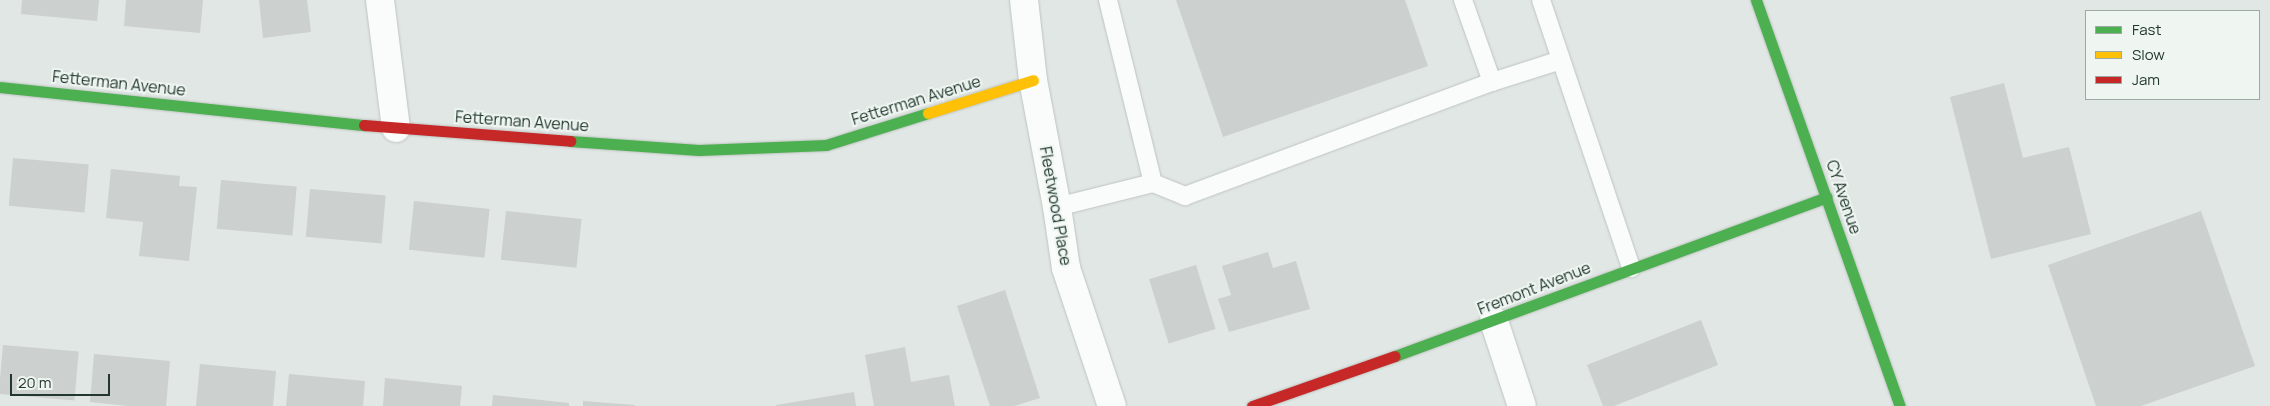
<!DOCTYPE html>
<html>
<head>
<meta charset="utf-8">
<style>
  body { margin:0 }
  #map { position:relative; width:2270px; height:406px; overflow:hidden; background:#e1e7e4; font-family:Manrope,sans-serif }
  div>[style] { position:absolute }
  .building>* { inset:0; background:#ccd0ce; transform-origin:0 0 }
  .roads { filter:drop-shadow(0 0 1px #bec4c1) drop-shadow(0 0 1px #bec4c1) }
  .lane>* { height:18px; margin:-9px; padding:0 9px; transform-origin:9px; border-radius:9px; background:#fafbfb }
  .street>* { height:28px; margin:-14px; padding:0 14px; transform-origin:14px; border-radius:14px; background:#fafbfb }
  .fast>* { height:11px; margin:-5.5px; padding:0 5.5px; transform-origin:5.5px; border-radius:5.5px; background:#4caf50 }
  .slow>* { height:11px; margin:-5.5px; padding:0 5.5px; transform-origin:5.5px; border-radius:5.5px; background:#ffc107 }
  .jam>* { height:11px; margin:-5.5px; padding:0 5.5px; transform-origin:5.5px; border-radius:5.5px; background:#c62828 }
  span { translate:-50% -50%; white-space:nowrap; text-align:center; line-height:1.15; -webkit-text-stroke:4px #eff6f2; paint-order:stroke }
  .street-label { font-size:16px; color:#22372f }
  .legend { position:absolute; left:2085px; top:10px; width:175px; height:90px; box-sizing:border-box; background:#eff6f2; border:1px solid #9daaa4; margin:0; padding:6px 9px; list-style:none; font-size:15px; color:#22372f }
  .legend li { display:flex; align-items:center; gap:10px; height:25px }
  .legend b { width:25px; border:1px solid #9daaa4 }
  .scale { position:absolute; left:10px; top:374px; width:100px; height:22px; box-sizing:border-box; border:2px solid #22372f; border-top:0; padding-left:6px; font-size:15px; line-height:18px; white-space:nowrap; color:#22372f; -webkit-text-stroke:4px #eff6f2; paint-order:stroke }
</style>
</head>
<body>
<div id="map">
  <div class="building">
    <i style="clip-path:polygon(22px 0,99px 0,97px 21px,21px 14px)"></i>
    <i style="clip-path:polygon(126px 0,203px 0,200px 33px,124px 26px)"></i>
    <i style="clip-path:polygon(259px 0,307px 0,311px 32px,263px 38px)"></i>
    <i style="clip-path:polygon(1176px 0,1405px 0,1428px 66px,1223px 137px)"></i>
    <i style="clip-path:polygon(2004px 83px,2023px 158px,2069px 147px,2091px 234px,1991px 259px,1950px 97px)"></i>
    <i style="left:13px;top:158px;width:76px;height:48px;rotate:5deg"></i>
    <i style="clip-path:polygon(111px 169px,180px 176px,179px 186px,197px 187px,189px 261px,139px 256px,143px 222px,106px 218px)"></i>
    <i style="left:221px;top:180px;width:76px;height:49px;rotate:5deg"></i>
    <i style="left:310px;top:189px;width:76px;height:48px;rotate:5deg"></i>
    <i style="left:414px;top:201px;width:76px;height:49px;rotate:6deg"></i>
    <i style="left:506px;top:211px;width:76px;height:49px;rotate:6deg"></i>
    <i style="clip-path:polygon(2201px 211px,2255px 366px,2141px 406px,2096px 406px,2048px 265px)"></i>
    <i style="clip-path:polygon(1268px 252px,1273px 268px,1296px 261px,1310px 309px,1229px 332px,1218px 299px,1231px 295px,1222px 266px)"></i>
    <i style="left:1196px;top:265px;width:67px;height:49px;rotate:73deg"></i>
    <i style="clip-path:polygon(1005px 290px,1040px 398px,1014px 406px,990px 406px,957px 306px)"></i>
    <i style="clip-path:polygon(1701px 320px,1718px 365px,1614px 406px,1603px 406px,1587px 365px)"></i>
    <i style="left:3px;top:345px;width:76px;height:49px;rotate:5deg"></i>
    <i style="clip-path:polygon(905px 347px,911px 382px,949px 375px,955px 406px,874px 406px,865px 355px)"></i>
    <i style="clip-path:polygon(94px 354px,170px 361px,166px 406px,128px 406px,90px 402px)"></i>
    <i style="clip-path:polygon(200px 364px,276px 371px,273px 406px,196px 406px)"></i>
    <i style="clip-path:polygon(289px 374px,365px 381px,363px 406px,286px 406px)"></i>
    <i style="clip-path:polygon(385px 378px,462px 386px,460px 406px,383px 406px)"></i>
    <i style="clip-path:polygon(854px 392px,856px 406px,776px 406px,776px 405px)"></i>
    <i style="clip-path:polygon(493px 395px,569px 403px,569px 406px,492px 406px)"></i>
    <i style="clip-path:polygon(583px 401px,635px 405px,635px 406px,583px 406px)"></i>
  </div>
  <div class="roads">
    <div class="lane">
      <i style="left:1108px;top:0;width:188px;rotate:76.2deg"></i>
      <i style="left:1153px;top:183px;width:35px;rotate:22deg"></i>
      <i style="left:1185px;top:196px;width:327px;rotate:-20.4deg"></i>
      <i style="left:1492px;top:82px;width:72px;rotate:-17.7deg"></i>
      <i style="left:1463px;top:0;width:87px;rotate:70.5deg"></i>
      <i style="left:1541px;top:0;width:283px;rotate:71.4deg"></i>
      <i style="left:1057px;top:207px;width:99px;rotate:-14deg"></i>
    </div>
    <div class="street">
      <i style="left:380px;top:0;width:129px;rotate:82.9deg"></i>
      <i style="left:1024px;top:0;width:81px;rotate:83.6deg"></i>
      <i style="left:1033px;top:80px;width:129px;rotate:79.3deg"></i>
      <i style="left:1057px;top:207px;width:62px;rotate:81.6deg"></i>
      <i style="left:1066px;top:268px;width:145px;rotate:71.6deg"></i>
      <i style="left:1494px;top:321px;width:89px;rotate:71.8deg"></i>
    </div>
    <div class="fast">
      <i style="left:1756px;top:0;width:431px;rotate:70.5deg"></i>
      <i style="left:0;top:87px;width:366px;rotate:6deg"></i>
      <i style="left:570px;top:141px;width:129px;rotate:4deg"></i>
      <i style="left:699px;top:150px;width:127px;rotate:-2.3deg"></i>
      <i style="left:826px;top:145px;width:107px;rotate:-17.4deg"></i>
      <i style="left:1395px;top:356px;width:460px;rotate:-20.2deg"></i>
    </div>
    <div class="slow">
      <i style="left:928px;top:113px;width:110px;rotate:-17.4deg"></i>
    </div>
    <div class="jam">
      <i style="left:364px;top:125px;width:207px;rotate:4.4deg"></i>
      <i style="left:1252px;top:406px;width:151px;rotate:-19.3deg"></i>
    </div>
  </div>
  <div class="street-label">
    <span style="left:119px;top:83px;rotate:6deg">Fetterman Avenue</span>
    <span style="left:916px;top:100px;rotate:-17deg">Fetterman Avenue</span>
    <span style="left:522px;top:121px;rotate:4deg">Fetterman Avenue</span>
    <span style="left:1844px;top:197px;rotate:71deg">CY Avenue</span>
    <span style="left:1056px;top:206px;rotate:80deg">Fleetwood Place</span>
    <span style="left:1534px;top:288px;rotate:-21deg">Fremont Avenue</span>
  </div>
  <ul class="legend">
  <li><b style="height:6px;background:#4caf50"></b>Fast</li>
  <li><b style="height:6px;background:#ffc107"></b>Slow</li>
  <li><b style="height:6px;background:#c62828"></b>Jam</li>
  </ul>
  <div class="scale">20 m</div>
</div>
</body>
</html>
